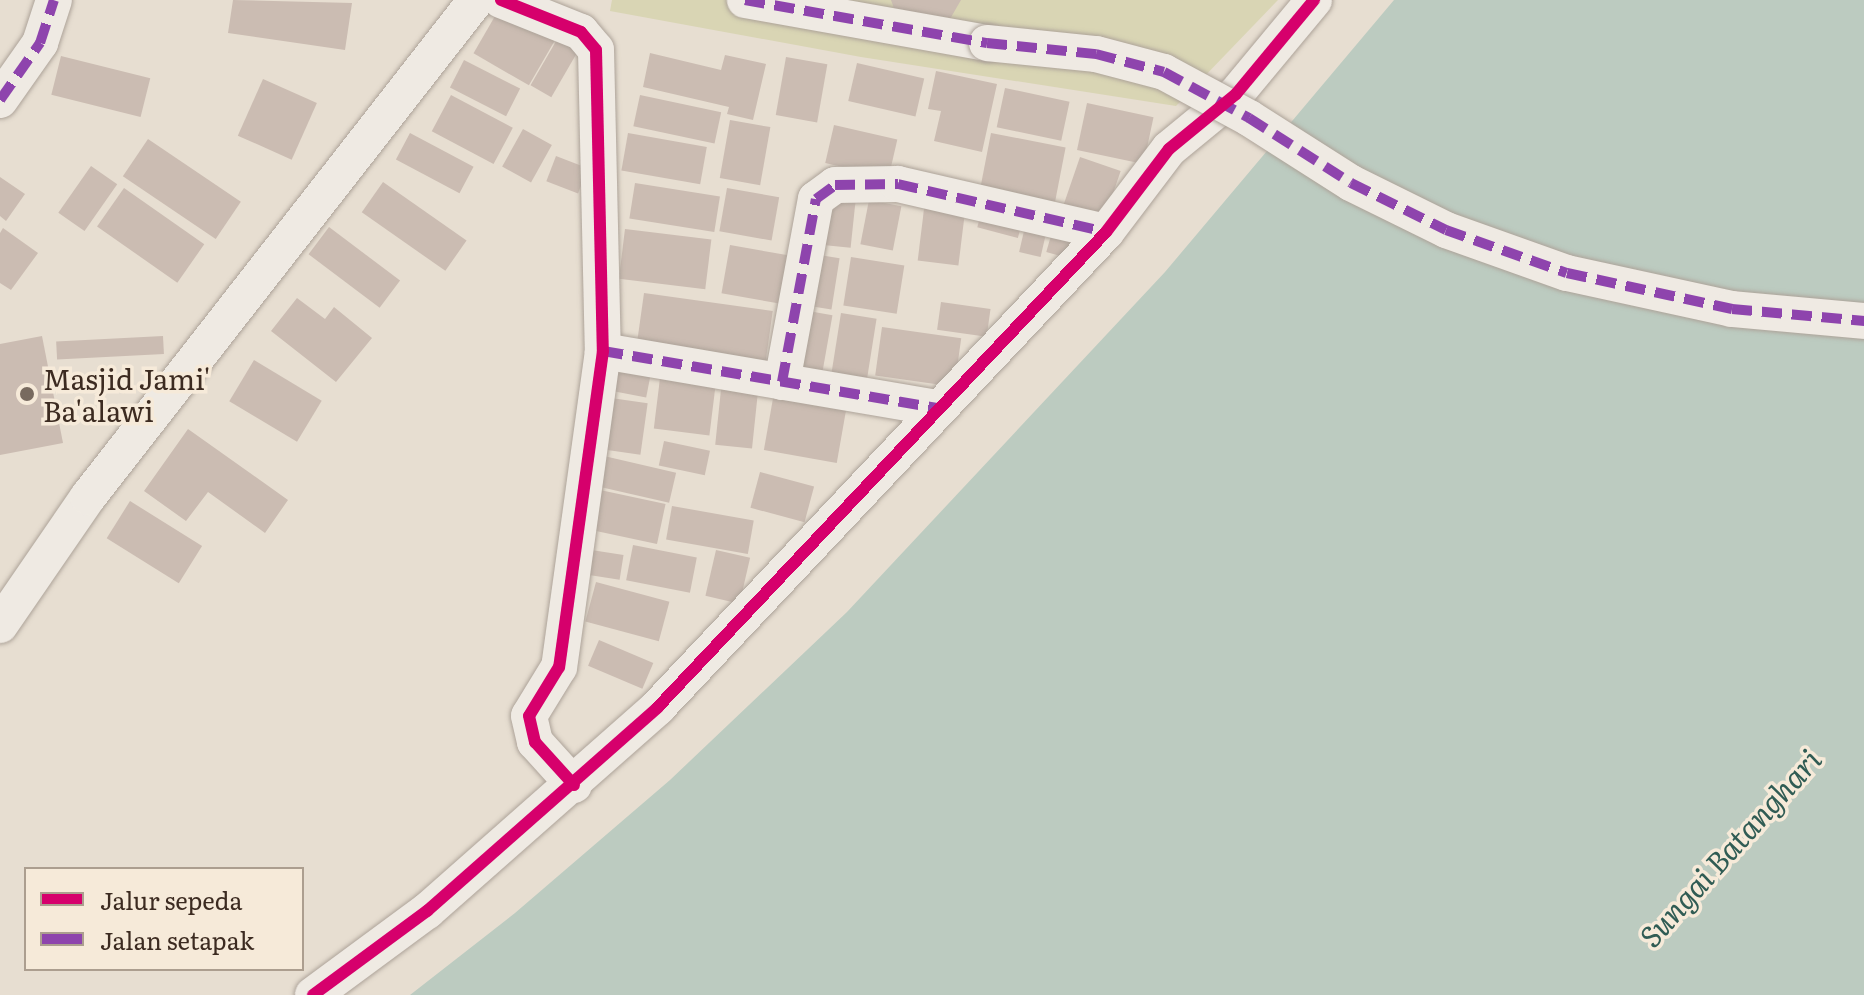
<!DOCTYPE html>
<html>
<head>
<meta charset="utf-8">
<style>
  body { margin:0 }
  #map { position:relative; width:1864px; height:995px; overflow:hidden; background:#e7ded1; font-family:Literata,serif }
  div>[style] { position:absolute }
  .green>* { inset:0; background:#d9d5b4 }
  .water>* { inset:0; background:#bccbc0 }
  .building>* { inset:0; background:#cbbcb2; transform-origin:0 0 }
  .roads { filter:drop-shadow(0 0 2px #ada399) drop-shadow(0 0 2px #ada399) }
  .minor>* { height:36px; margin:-18px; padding:0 18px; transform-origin:18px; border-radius:18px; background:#efeae3 }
  .bridges { filter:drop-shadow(0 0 2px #ada399) drop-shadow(0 0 2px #ada399) }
  .minor-bridge>* { height:36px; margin:-18px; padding:0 18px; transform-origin:18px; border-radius:18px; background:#efeae3 }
  .quiet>* { height:10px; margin-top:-5px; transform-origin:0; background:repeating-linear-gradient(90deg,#8e44ad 0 20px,transparent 0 30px) }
  .cycleway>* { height:12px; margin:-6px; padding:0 6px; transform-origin:6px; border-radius:6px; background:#d6006c }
  .dots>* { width:22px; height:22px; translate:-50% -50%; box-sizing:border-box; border:4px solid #f6ead9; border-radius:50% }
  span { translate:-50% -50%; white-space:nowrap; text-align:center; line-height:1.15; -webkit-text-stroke:7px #f6ead9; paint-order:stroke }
  .poi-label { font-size:28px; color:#3c2b21 }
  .left { translate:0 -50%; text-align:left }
  .water-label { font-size:30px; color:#305c54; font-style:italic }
  .legend { position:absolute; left:24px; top:867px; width:280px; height:104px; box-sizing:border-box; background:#f6ead9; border:2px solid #ac9e8f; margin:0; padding:10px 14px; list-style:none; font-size:24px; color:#3c2b21 }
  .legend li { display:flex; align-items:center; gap:16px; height:40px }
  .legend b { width:40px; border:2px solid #ac9e8f }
</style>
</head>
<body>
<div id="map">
  <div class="green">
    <i style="clip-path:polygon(612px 0,1278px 0,1176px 106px,861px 57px,610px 11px)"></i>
  </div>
  <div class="water">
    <i style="clip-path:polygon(1394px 0,1864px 0,1864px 995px,410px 995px,515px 913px,670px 780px,847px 612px,1165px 272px)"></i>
  </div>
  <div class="building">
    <i style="clip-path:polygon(233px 0,352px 3px,345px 50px,228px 33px)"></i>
    <i style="clip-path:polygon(891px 0,961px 0,950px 19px,896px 14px)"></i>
    <i style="left:502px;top:4px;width:64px;height:57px;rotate:30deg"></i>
    <i style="left:559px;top:36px;width:24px;height:57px;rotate:30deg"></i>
    <i style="clip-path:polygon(650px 53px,721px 70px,725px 55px,766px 64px,753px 120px,727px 114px,729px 107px,643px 87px)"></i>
    <i style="left:61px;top:56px;width:92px;height:40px;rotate:14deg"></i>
    <i style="left:786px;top:57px;width:42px;height:59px;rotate:10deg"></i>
    <i style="left:464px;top:60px;width:63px;height:31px;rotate:27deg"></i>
    <i style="left:857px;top:63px;width:69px;height:39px;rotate:13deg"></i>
    <i style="clip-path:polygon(936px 71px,997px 84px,982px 152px,934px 141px,941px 111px,928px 109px)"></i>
    <i style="left:263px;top:79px;width:59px;height:62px;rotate:24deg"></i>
    <i style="left:1005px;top:88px;width:66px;height:40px;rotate:12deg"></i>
    <i style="left:451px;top:95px;width:70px;height:41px;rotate:28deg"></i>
    <i style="left:640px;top:95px;width:83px;height:32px;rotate:12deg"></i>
    <i style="left:1087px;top:103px;width:68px;height:48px;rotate:12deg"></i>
    <i style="left:730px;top:120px;width:41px;height:59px;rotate:10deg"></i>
    <i style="left:834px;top:125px;width:65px;height:39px;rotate:13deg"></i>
    <i style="left:523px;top:129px;width:33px;height:43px;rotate:29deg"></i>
    <i style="left:410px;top:133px;width:72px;height:30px;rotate:28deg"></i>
    <i style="left:628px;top:133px;width:80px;height:38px;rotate:10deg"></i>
    <i style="left:991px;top:133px;width:76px;height:56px;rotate:11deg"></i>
    <i style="left:148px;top:139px;width:112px;height:45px;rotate:34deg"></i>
    <i style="left:556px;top:156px;width:34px;height:27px;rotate:21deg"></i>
    <i style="left:1080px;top:157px;width:43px;height:57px;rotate:19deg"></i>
    <i style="left:91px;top:166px;width:32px;height:57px;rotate:35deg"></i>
    <i style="clip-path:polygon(0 177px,25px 194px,6px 221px,0 216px)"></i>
    <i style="left:383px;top:182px;width:102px;height:37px;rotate:35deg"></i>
    <i style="left:635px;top:183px;width:86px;height:36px;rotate:9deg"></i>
    <i style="left:124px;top:188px;width:98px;height:47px;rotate:35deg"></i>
    <i style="left:727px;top:188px;width:53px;height:44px;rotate:10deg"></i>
    <i style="left:826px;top:195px;width:30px;height:50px;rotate:6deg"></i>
    <i style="left:869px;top:200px;width:33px;height:45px;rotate:11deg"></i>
    <i style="left:925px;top:201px;width:41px;height:60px;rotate:7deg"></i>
    <i style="left:983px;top:206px;width:42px;height:22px;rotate:15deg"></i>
    <i style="left:1027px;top:218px;width:22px;height:35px;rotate:13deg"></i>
    <i style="left:1054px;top:225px;width:29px;height:28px;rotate:16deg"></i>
    <i style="left:329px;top:227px;width:89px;height:34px;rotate:37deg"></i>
    <i style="clip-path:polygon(3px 228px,38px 253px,11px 290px,0 283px,0 233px)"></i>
    <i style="left:625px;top:229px;width:87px;height:50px;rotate:7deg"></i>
    <i style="left:730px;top:245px;width:66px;height:49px;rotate:10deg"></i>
    <i style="left:807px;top:253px;width:33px;height:52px;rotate:9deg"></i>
    <i style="left:851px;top:257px;width:54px;height:49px;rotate:9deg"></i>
    <i style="left:644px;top:293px;width:130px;height:60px;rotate:8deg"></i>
    <i style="clip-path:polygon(297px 298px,325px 319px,334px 307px,372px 338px,336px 382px,271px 331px)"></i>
    <i style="left:941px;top:302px;width:50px;height:28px;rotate:8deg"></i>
    <i style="left:797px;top:309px;width:36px;height:64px;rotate:10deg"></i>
    <i style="left:841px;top:313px;width:36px;height:69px;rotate:9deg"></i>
    <i style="left:882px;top:327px;width:80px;height:49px;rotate:8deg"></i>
    <i style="clip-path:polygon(42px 336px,63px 443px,0 455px,0 344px)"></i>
    <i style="left:163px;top:336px;width:18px;height:107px;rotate:87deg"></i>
    <i style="left:254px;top:360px;width:79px;height:48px;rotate:31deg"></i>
    <i style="left:615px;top:364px;width:37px;height:27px;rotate:11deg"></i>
    <i style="left:661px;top:370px;width:56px;height:59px;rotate:7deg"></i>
    <i style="left:722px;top:380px;width:37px;height:65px;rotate:6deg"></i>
    <i style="left:775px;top:387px;width:74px;height:64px;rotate:10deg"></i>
    <i style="left:611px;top:398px;width:37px;height:52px;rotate:8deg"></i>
    <i style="clip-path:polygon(188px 429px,288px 500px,265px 533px,208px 492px,186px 521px,144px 491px)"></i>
    <i style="left:664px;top:441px;width:47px;height:25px;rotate:12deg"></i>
    <i style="left:604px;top:456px;width:74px;height:31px;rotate:13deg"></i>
    <i style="left:760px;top:472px;width:56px;height:37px;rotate:15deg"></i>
    <i style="left:600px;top:490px;width:67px;height:41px;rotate:12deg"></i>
    <i style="left:130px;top:501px;width:85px;height:44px;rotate:32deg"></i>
    <i style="left:672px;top:506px;width:83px;height:34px;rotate:10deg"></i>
    <i style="left:633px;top:545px;width:65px;height:36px;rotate:11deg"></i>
    <i style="left:585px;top:549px;width:39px;height:25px;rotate:9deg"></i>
    <i style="left:716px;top:550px;width:35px;height:47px;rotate:13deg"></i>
    <i style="left:596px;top:582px;width:76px;height:41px;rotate:15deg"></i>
    <i style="left:599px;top:640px;width:59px;height:28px;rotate:23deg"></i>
  </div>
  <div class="roads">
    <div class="minor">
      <i style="left:501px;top:0;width:86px;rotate:21.8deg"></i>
      <i style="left:581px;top:32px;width:23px;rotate:50deg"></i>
      <i style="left:596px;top:50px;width:301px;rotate:88.7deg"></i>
      <i style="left:603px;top:351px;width:319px;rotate:97.9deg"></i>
      <i style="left:559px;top:667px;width:57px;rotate:121.5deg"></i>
      <i style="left:529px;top:716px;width:27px;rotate:77deg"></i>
      <i style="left:535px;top:742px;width:58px;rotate:47.8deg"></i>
      <i style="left:745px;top:0;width:246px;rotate:10.1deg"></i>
      <i style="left:0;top:100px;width:70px;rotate:-54.9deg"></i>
      <i style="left:40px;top:43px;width:45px;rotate:-72deg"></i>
      <i style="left:603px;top:351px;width:340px;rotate:9.7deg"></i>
      <i style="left:782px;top:382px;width:186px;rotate:-79.5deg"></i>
      <i style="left:816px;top:199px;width:24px;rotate:-36deg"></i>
      <i style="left:835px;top:185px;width:63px;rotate:-0.9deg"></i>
      <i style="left:898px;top:184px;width:213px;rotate:13deg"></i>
      <i style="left:0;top:625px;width:155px;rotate:-55.5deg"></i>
      <i style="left:88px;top:497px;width:631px;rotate:-52.02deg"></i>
      <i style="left:313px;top:995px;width:142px;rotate:-36.4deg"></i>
      <i style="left:427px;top:911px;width:307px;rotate:-41.4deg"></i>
      <i style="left:657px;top:708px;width:654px;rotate:-46.67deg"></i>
      <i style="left:1106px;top:232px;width:104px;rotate:-52.8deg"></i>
      <i style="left:1169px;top:149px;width:87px;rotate:-39.4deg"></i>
      <i style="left:1236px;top:94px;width:122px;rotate:-50.3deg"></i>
    </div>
  </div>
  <div class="bridges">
    <div class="minor-bridge">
      <i style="left:987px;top:43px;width:110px;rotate:5.8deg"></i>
      <i style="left:1096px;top:54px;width:70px;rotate:14.8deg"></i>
      <i style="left:1164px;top:72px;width:97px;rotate:28.4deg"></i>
      <i style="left:1249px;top:118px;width:121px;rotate:32.5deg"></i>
      <i style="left:1351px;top:183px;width:106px;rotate:26.3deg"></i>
      <i style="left:1446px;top:230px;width:128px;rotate:19.6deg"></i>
      <i style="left:1567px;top:273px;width:169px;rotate:12.3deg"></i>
      <i style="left:1732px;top:309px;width:133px;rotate:5.2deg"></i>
    </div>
  </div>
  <div class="quiet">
    <i style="left:745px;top:0;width:246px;rotate:10.1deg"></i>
    <i style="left:987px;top:43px;width:110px;rotate:5.8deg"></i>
    <i style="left:1096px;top:54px;width:70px;rotate:14.8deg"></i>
    <i style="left:1164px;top:72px;width:97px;rotate:28.4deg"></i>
    <i style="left:1249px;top:118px;width:121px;rotate:32.5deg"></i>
    <i style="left:1351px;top:183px;width:106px;rotate:26.3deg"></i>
    <i style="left:1446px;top:230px;width:128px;rotate:19.6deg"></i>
    <i style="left:1567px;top:273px;width:169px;rotate:12.3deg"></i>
    <i style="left:1732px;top:309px;width:133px;rotate:5.2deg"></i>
    <i style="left:0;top:100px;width:70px;rotate:-54.9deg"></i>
    <i style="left:40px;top:43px;width:45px;rotate:-72deg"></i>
    <i style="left:603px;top:347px;width:4px;rotate:90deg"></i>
    <i style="left:603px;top:351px;width:340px;rotate:9.7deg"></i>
    <i style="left:782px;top:382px;width:186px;rotate:-79.5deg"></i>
    <i style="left:816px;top:199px;width:24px;rotate:-36deg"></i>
    <i style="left:835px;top:185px;width:63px;rotate:-0.9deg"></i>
    <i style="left:898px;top:184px;width:213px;rotate:13deg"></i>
  </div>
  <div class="cycleway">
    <i style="left:501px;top:0;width:86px;rotate:21.8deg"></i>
    <i style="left:581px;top:32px;width:23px;rotate:50deg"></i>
    <i style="left:596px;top:50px;width:301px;rotate:88.7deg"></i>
    <i style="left:603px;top:351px;width:319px;rotate:97.9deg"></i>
    <i style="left:559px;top:667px;width:57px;rotate:121.5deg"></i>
    <i style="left:529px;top:716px;width:27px;rotate:77deg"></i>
    <i style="left:535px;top:742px;width:58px;rotate:47.8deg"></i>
    <i style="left:313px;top:995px;width:142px;rotate:-36.4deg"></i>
    <i style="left:427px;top:911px;width:307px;rotate:-41.4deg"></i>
    <i style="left:657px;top:708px;width:654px;rotate:-46.67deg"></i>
    <i style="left:1106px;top:232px;width:104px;rotate:-52.8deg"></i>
    <i style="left:1169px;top:149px;width:87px;rotate:-39.4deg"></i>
    <i style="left:1236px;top:94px;width:122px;rotate:-50.3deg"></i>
  </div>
  <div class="dots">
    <i style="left:27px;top:394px;background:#786a5f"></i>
  </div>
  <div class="poi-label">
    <span class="left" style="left:43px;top:394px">Masjid Jami'<br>Ba'alawi</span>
  </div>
  <div class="water-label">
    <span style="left:1729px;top:847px;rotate:-48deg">Sungai Batanghari</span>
  </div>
  <ul class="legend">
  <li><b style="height:10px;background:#d6006c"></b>Jalur sepeda</li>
  <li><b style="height:10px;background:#8e44ad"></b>Jalan setapak</li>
  </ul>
</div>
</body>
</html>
